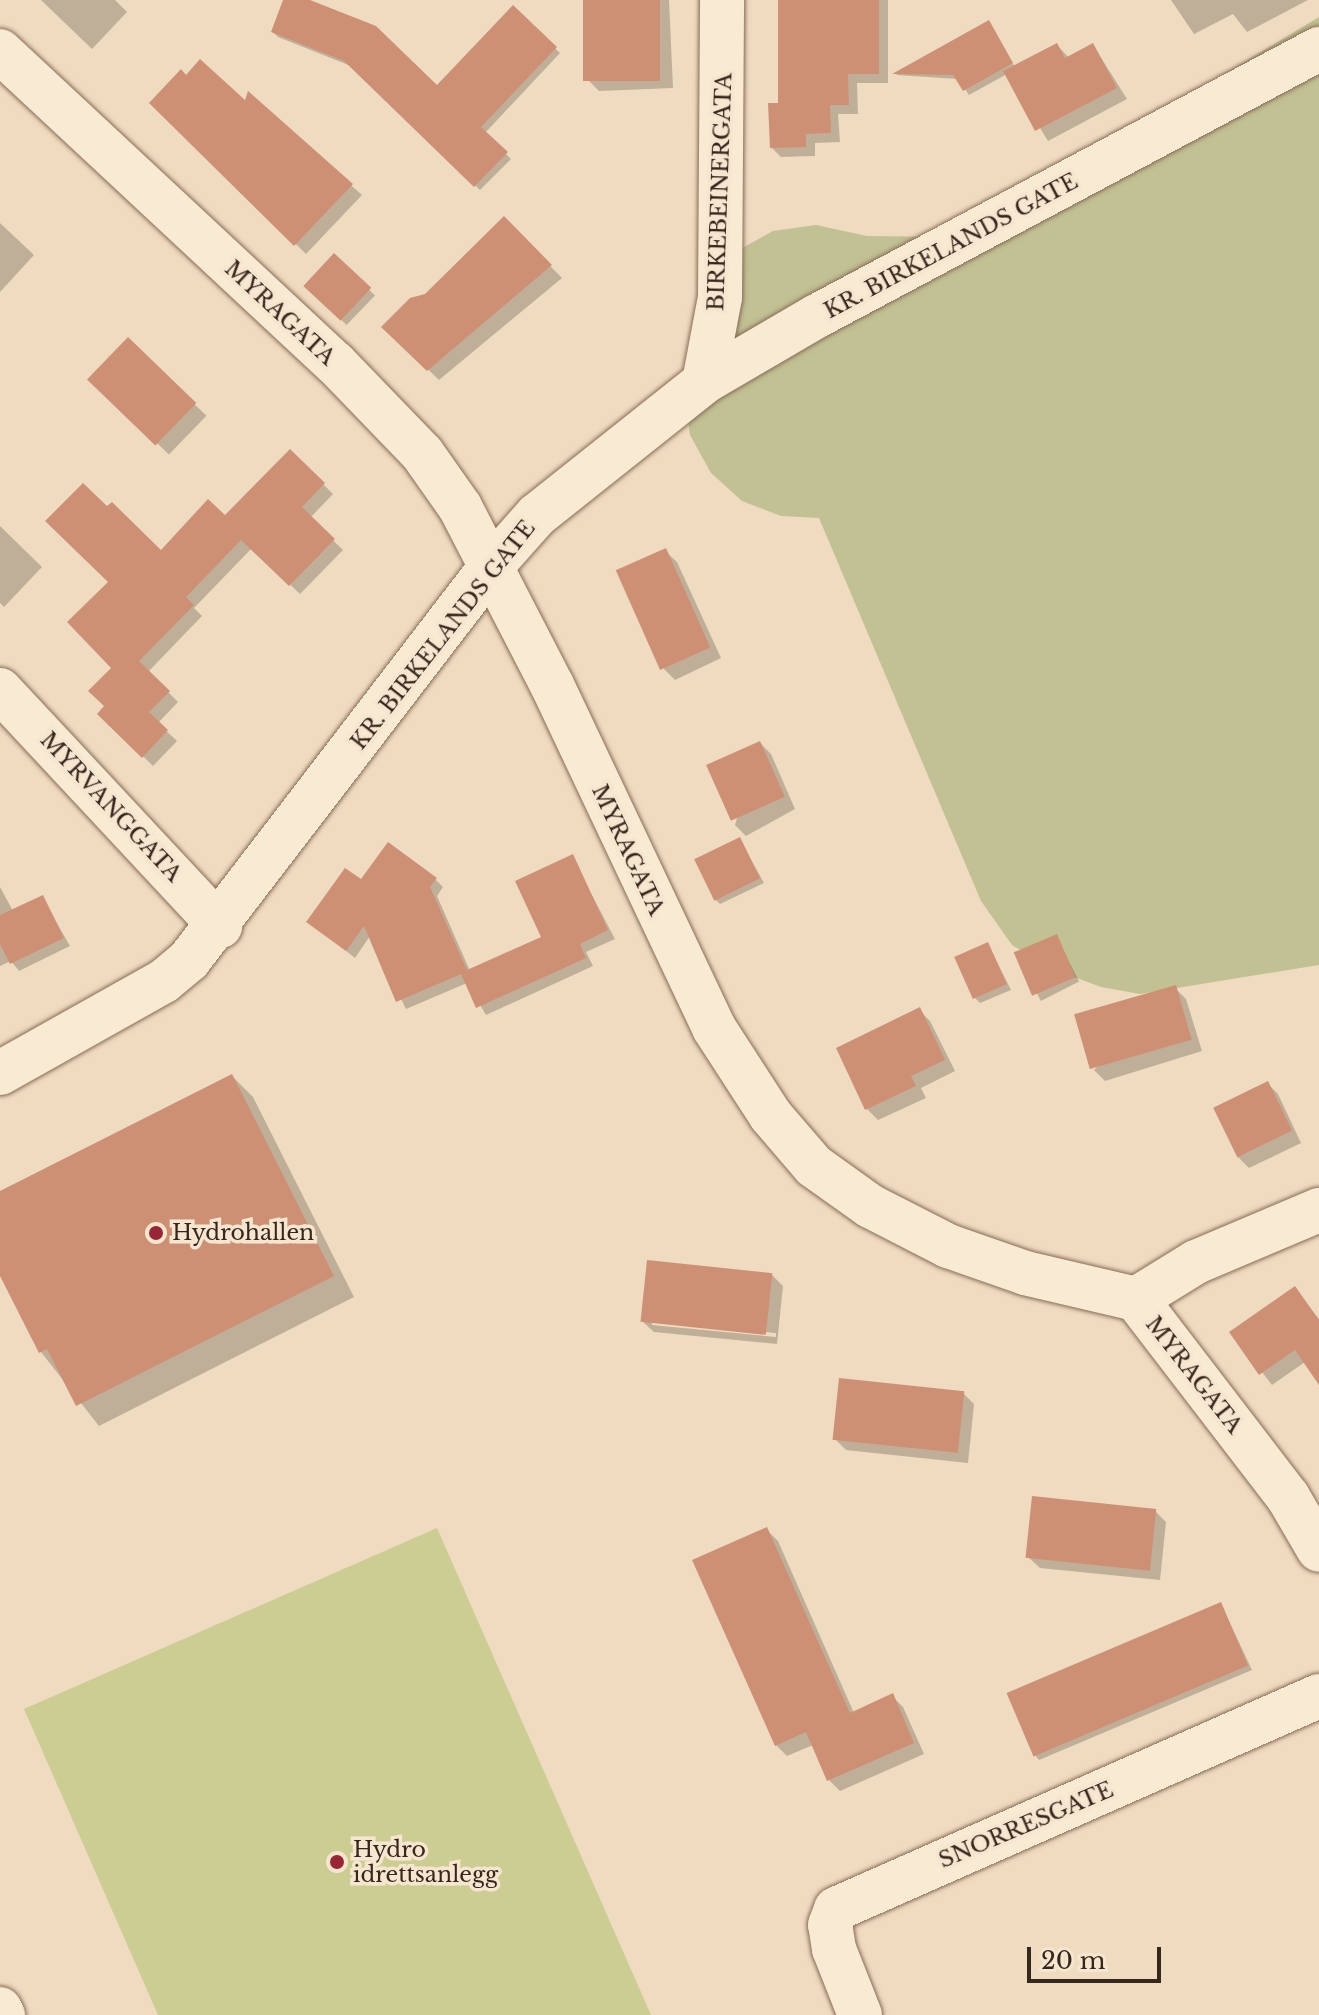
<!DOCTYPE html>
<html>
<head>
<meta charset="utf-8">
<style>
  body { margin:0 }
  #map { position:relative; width:1319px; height:2015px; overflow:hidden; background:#efdbc0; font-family:"Libre Baskerville",serif }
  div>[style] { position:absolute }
  .green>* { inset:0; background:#cccd93 }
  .cemetery>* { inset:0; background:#c1c193 }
  .shadow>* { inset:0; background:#0003; transform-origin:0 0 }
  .building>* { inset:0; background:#ce9074; transform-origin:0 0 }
  .roads { filter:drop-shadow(0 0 2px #886c57) drop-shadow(0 0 2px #886c57) }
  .street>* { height:44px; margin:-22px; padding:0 22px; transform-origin:22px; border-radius:22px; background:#f9ead3 }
  .secondary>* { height:44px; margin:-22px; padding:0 22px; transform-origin:22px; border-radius:22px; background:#f9ead3 }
  .dots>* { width:22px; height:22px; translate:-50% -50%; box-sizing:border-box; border:4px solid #f6e6cf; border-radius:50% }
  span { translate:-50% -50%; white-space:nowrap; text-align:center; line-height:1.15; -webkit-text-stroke:7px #f6e6cf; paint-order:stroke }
  .street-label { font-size:22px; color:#37261c }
  .poi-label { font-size:22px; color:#37261c }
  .left { translate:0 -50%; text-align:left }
  .scale { position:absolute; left:1027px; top:1947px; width:134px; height:36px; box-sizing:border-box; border:4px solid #37261c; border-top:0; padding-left:10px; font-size:24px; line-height:28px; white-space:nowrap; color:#37261c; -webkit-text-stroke:6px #f6e6cf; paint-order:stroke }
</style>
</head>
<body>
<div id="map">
  <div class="green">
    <i style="clip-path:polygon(437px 1528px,651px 2015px,158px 2015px,24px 1709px)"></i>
  </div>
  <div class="cemetery">
    <i style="clip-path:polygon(1319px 17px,1319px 965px,1140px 994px,1101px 987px,1050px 968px,1012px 945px,981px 901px,819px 518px,781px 516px,742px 501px,711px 473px,690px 435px,684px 394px,737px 251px,773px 231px,816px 225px,867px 236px,953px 237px)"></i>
  </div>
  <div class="shadow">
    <i style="clip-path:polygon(41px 0,115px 0,127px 12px,92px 49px)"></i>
    <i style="clip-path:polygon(285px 0,305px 0,437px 87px,513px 8px,560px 53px,485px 133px,511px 159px,480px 190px,351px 66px,278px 37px,273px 32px)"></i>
    <i style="clip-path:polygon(585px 0,669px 0,673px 88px,599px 91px,588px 80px)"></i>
    <i style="clip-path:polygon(779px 0,888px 0,888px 83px,857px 83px,858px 114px,838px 114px,840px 142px,815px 143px,815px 156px,781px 157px,772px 148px,780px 105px)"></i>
    <i style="clip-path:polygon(1171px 0,1308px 0,1247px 32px,1233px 14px,1194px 34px)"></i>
    <i style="clip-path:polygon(988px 23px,1015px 67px,1057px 45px,1069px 58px,1093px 45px,1127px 99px,1048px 141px,1007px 74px,969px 95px,958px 79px,896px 75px)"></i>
    <i style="clip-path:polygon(186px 77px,246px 103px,249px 95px,362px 195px,306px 254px,152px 103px)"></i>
    <i style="clip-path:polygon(504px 219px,562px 278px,439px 380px,384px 327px,426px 296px)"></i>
    <i style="clip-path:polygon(0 223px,34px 255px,0 292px)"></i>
    <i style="left:334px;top:256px;width:57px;height:41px;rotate:44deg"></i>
    <i style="left:128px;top:340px;width:109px;height:54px;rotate:44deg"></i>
    <i style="clip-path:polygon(290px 451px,333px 494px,310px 518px,343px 550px,300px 594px,252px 548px,194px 608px,202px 616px,148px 672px,178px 702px,158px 723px,177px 741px,153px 766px,100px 714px,107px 707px,113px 668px,161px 553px,225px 518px)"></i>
    <i style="clip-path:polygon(0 526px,42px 567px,4px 607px,0 603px)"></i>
    <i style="clip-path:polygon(665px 551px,677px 562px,721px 658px,675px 680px,664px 669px)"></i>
    <i style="clip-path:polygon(760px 743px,771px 754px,795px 809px,746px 836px,735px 825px)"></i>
    <i style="clip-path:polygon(740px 840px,764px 883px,720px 904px,715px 899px)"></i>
    <i style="clip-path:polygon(572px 857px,615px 939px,586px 952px,593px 966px,486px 1015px,467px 983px,406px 1009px,370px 936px,355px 958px,309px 922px,361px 882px,435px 879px,443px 887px,437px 896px,470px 971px,543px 938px)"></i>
    <i style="clip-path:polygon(0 887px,13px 911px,42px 897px,70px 946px,19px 971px,11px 961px,0 966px)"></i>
    <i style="left:1056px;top:936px;width:51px;height:43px;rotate:63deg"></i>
    <i style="clip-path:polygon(988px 944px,1011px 990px,980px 1003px,975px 998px)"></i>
    <i style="clip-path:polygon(1175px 988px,1186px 999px,1202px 1051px,1105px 1081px,1094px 1070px)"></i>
    <i style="clip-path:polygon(919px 1010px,930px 1021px,955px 1071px,921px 1088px,926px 1098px,878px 1120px,867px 1109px,838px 1049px)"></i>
    <i style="clip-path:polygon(232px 1076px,253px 1097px,354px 1297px,99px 1426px,41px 1352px,0 1271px,0 1193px)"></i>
    <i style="clip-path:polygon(1267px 1083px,1278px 1094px,1301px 1143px,1249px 1168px,1238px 1157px)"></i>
    <i style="clip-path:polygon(evenodd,772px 1275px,783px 1286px,777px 1344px,654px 1332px,642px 1321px,772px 1275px,652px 1321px,776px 1333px,776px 1337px,652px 1325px,652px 1321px)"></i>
    <i style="clip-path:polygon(1295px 1289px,1319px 1319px,1319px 1372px,1305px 1362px,1272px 1385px,1232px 1333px)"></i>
    <i style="clip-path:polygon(963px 1393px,974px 1404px,968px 1463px,846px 1450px,835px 1439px)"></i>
    <i style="clip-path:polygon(1155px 1511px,1166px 1522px,1160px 1580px,1040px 1568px,1028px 1557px)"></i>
    <i style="clip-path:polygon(767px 1530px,778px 1541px,854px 1713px,892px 1696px,903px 1707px,924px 1754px,840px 1791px,829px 1780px,813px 1745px,787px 1756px,776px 1745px)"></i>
    <i style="clip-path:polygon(1221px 1604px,1252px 1670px,1039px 1760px,1034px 1754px)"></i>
  </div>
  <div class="building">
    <i style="clip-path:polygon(283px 0,310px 0,376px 26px,437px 85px,513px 5px,557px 47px,481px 127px,508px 152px,474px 187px,344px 61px,271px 32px)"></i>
    <i style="left:583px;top:0;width:77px;height:81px"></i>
    <i style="clip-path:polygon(778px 0,879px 0,879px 74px,848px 74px,849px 105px,830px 105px,831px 133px,806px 134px,806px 147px,770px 148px,768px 103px,778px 103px)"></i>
    <i style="clip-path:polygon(989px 20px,1013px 63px,963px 91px,953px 75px,892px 74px)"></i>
    <i style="clip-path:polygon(1057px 43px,1065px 58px,1093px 43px,1117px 88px,1035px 131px,1003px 71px)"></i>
    <i style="clip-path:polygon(200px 59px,245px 100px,248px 91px,353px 184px,294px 246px,149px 103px,181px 69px,186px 75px)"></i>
    <i style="clip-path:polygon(504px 216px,552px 265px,427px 371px,381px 327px,410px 298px,425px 294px)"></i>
    <i style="left:334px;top:253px;width:51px;height:45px;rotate:43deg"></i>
    <i style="left:128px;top:337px;width:95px;height:59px;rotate:44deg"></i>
    <i style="clip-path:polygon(290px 449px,325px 483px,302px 507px,335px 539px,289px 586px,241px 540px,186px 597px,194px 605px,139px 661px,170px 691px,149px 712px,168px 730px,142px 758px,97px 714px,104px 706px,88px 691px,111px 668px,67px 622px,108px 582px,45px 521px,83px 483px,107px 506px,112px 502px,161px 550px,208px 499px,225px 515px)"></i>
    <i style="left:666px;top:548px;width:109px;height:55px;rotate:66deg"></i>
    <i style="left:760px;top:741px;width:61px;height:59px;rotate:66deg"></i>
    <i style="left:740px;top:837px;width:46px;height:51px;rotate:64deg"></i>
    <i style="clip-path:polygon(388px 842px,437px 878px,430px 887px,467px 970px,541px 937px,515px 881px,573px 854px,608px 930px,580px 944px,586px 958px,476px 1008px,461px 974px,396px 1002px,364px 926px,346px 951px,306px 922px,345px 868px,361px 879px)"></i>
    <i style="clip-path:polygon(43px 895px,64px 938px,10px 964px,0 944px,0 915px)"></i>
    <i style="left:1057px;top:934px;width:47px;height:47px;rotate:67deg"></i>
    <i style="left:988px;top:942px;width:46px;height:37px;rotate:66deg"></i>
    <i style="left:1176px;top:985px;width:57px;height:106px;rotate:74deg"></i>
    <i style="clip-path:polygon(920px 1007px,945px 1060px,911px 1076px,916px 1086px,865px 1110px,836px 1048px)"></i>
    <i style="clip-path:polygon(232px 1074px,334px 1276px,76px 1406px,47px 1349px,39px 1353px,0 1276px,0 1191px)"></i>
    <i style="left:1268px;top:1081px;width:55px;height:61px;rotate:64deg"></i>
    <i style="left:647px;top:1260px;width:126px;height:62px;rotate:6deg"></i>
    <i style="clip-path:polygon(1295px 1286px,1319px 1320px,1319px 1385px,1295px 1350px,1259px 1375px,1229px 1332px)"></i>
    <i style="left:839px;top:1378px;width:126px;height:62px;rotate:6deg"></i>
    <i style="left:1032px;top:1496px;width:125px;height:62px;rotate:6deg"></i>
    <i style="clip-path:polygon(767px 1527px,850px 1713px,893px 1693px,914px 1743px,827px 1781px,806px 1732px,775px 1746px,692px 1560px)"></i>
    <i style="left:1221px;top:1602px;width:69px;height:233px;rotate:67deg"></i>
  </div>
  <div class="roads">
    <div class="street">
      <i style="left:0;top:51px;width:458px;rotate:43deg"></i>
      <i style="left:335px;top:363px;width:125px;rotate:46deg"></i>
      <i style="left:422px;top:453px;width:66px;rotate:54.9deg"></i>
      <i style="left:460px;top:507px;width:200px;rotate:62.7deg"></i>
      <i style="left:552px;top:685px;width:379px;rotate:64.7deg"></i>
      <i style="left:714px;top:1028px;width:105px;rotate:57.1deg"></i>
      <i style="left:771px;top:1116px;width:66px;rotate:49.3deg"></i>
      <i style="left:814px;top:1166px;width:69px;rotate:35.5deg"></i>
      <i style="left:870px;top:1206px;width:88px;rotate:27.1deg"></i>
      <i style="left:948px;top:1246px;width:82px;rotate:19.3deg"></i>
      <i style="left:1025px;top:1273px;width:114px;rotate:13.2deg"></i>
      <i style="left:1136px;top:1299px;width:250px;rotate:52.5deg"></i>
      <i style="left:1288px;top:1497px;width:61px;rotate:59.7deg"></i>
      <i style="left:704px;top:382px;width:86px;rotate:-79.3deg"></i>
      <i style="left:720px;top:297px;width:297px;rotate:-89.6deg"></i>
      <i style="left:0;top:690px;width:323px;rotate:47deg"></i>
      <i style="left:0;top:1073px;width:188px;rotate:-29.3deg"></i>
      <i style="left:164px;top:981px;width:33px;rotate:-40deg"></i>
      <i style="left:189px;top:960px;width:493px;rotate:-52.5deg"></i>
      <i style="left:489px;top:569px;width:72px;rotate:-48.4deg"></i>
      <i style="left:537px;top:515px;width:213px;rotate:-38.5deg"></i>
      <i style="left:704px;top:382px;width:131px;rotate:-30.3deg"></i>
      <i style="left:817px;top:316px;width:569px;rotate:-28.01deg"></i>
      <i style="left:1136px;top:1299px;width:70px;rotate:-31.7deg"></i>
      <i style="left:1196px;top:1262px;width:134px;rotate:-22.9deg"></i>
      <i style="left:860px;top:2015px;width:71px;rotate:-111.5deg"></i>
      <i style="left:834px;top:1949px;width:24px;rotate:-99deg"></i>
      <i style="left:830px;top:1925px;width:17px;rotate:-69deg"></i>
      <i style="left:836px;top:1909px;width:528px;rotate:-23.8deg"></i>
    </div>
    <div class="secondary">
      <i style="left:0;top:2009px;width:7px;rotate:63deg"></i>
    </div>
  </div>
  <div class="dots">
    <i style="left:156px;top:1233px;background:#982634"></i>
    <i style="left:337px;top:1862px;background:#982634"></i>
  </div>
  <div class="street-label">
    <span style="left:720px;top:192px;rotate:-88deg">BIRKEBEINERGATA</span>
    <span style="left:951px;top:246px;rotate:-28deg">KR. BIRKELANDS GATE</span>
    <span style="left:280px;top:313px;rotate:43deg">MYRAGATA</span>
    <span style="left:443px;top:635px;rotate:-52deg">KR. BIRKELANDS GATE</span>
    <span style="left:111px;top:807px;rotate:47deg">MYRVANGGATA</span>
    <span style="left:628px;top:850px;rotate:65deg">MYRAGATA</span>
    <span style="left:1194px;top:1375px;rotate:52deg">MYRAGATA</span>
    <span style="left:1026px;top:1825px;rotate:-23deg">SNORRESGATE</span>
  </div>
  <div class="poi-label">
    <span class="left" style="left:172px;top:1233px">Hydrohallen</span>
    <span class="left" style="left:353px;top:1862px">Hydro<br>idrettsanlegg</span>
  </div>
  <div class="scale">20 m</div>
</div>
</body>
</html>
